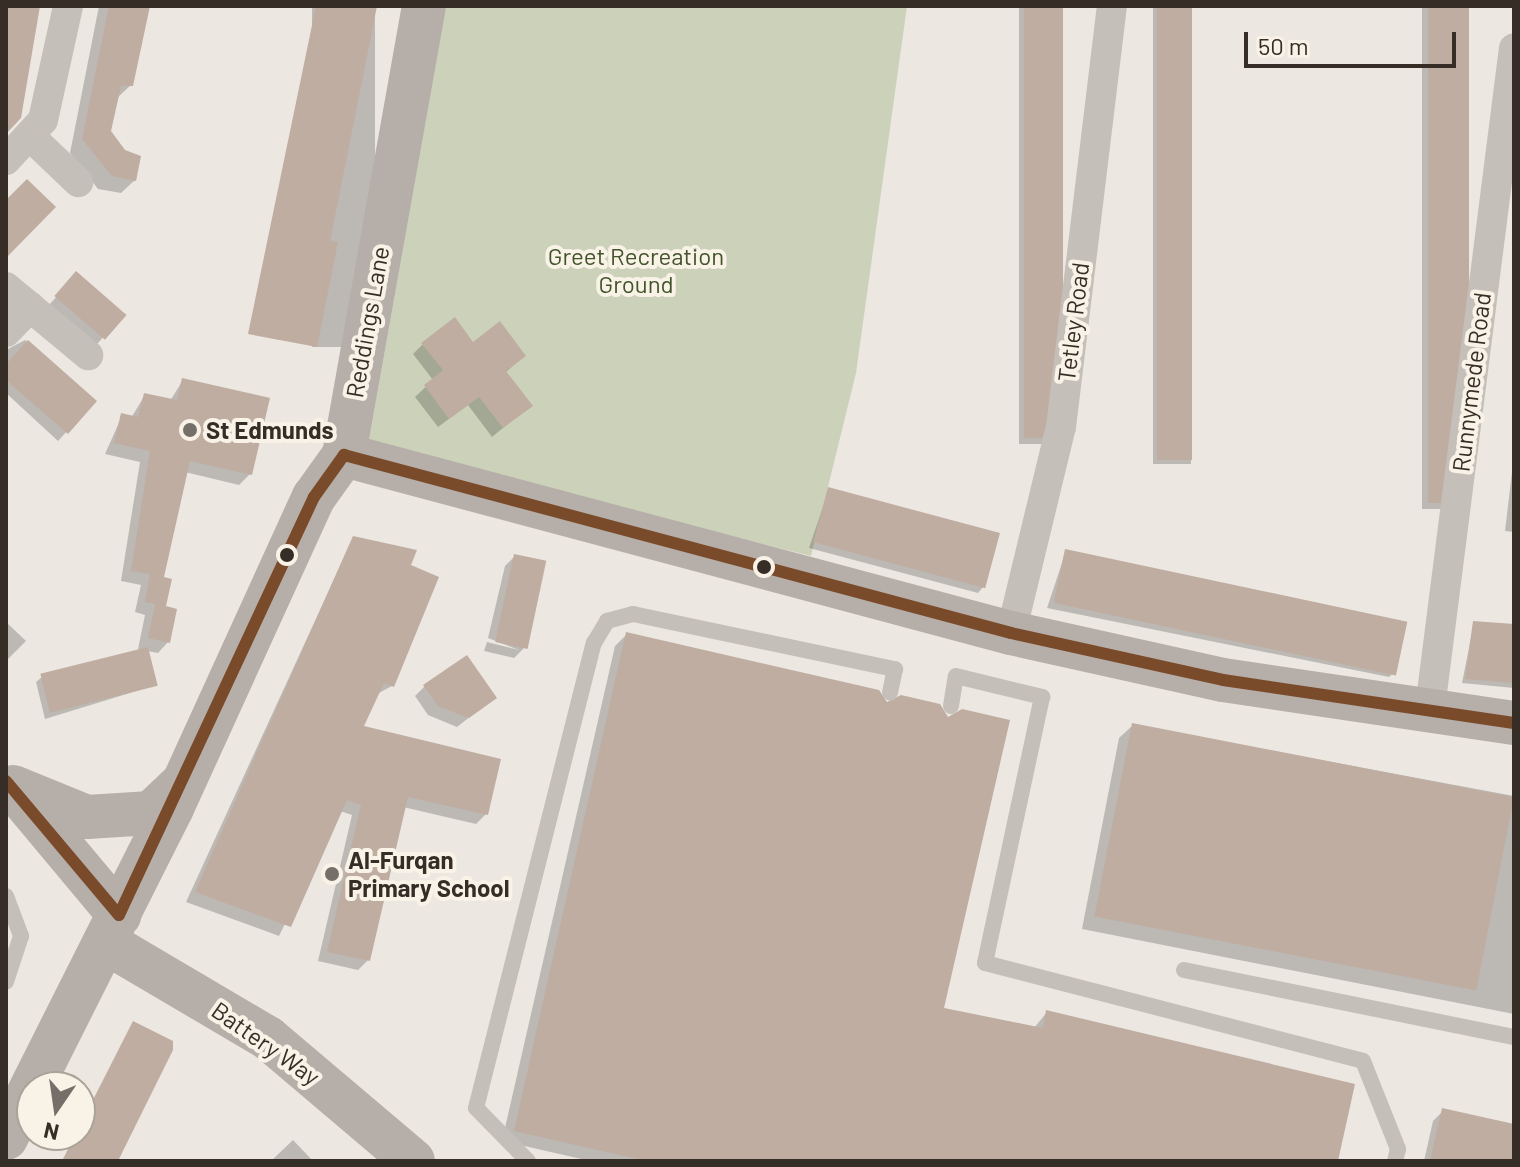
<!DOCTYPE html>
<html>
<head>
<meta charset="utf-8">
<style>
  body { margin:0 }
  #map { position:relative; width:1520px; height:1167px; overflow:hidden; background:#ece7e0; font-family:Barlow,sans-serif }
  div>[style] { position:absolute }
  .green>* { inset:0; background:#ccd2ba }
  .shadow>* { inset:0; background:#0003; transform-origin:0 0 }
  .building>* { inset:0; background:#bfada2; transform-origin:0 0 }
  .lane>* { height:16px; margin:-8px; padding:0 8px; transform-origin:8px; border-radius:8px; background:#c5bfb9 }
  .street>* { height:30px; margin:-15px; padding:0 15px; transform-origin:15px; border-radius:15px; background:#c5bfb9 }
  .secondary>* { height:44px; margin:-22px; padding:0 22px; transform-origin:22px; border-radius:22px; background:#b6afa9 }
  .bus-1>* { height:12px; margin:-6px; padding:0 6px; transform-origin:6px; border-radius:6px; background:#7a4b2a }
  .dots>* { width:22px; height:22px; translate:-50% -50%; box-sizing:border-box; border:4px solid #f9f2e7; border-radius:50% }
  span { translate:-50% -50%; white-space:nowrap; text-align:center; line-height:1.15; -webkit-text-stroke:8px #f9f2e7; paint-order:stroke }
  .park-label { font-size:24px; color:#42542b }
  .street-label { font-size:24px; color:#362d27 }
  .poi-label { font-size:24px; color:#362d27; font-weight:700 }
  .left { translate:0 -50%; text-align:left }
  .frame { position:absolute; inset:0; border:8px solid #362d27; pointer-events:none }
  .north { position:absolute; left:16px; top:1071px; width:80px; height:80px; box-sizing:border-box; background:#f9f2e7; border:2px solid #aba39a; border-radius:50%; rotate:193deg; font-size:22px; font-weight:700; line-height:32px; text-align:center; color:#362d27 }
  .north::after { content:''; display:block; margin:auto; width:28px; height:36px; background:#766e68; clip-path:polygon(50% 0,100% 100%,50% 72%,0 100%) }
  .scale { position:absolute; left:1244px; top:32px; width:212px; height:36px; box-sizing:border-box; border:4px solid #362d27; border-top:0; padding-left:10px; font-size:24px; line-height:28px; white-space:nowrap; color:#362d27; -webkit-text-stroke:6px #f9f2e7; paint-order:stroke }
</style>
</head>
<body>
<div id="map">
  <div class="green">
    <i style="clip-path:polygon(446px 6px,907px 6px,856px 373px,811px 556px,368px 446px)"></i>
  </div>
  <div class="shadow">
    <i style="clip-path:polygon(99px 6px,148px 6px,131px 85px,117px 98px,109px 131px,135px 180px,121px 193px,98px 189px,70px 153px)"></i>
    <i style="left:312px;top:6px;width:63px;height:341px"></i>
    <i style="left:1019px;top:6px;width:42px;height:438px"></i>
    <i style="left:1153px;top:6px;width:38px;height:458px"></i>
    <i style="left:1422px;top:6px;width:44px;height:503px"></i>
    <i style="left:76px;top:274px;width:62px;height:40px;rotate:41deg"></i>
    <i style="clip-path:polygon(25px 340px,94px 402px,58px 441px,6px 393px,6px 350px)"></i>
    <i style="clip-path:polygon(423px 344px,524px 356px,505px 373px,530px 406px,492px 437px,468px 405px,438px 427px,415px 397px,433px 380px,413px 354px)"></i>
    <i style="clip-path:polygon(183px 380px,250px 474px,239px 485px,185px 472px,162px 579px,168px 642px,158px 653px,147px 651px,156px 685px,45px 719px,36px 682px,42px 677px,146px 650px,138px 649px,145px 615px,135px 612px,141px 585px,121px 581px,140px 462px,105px 454px,122px 416px,131px 418px,145px 395px,170px 401px)"></i>
    <i style="clip-path:polygon(1514px 455px,1514px 532px,1505px 531px)"></i>
    <i style="clip-path:polygon(829px 489px,984px 586px,978px 593px,809px 548px)"></i>
    <i style="clip-path:polygon(353px 538px,408px 566px,392px 686px,377px 694px,362px 728px,486px 814px,476px 824px,403px 807px,368px 960px,358px 970px,318px 961px,352px 815px,340px 811px,279px 936px,186px 902px)"></i>
    <i style="clip-path:polygon(1066px 551px,1396px 671px,1389px 677px,1047px 608px)"></i>
    <i style="clip-path:polygon(515px 556px,524px 648px,514px 658px,484px 651px,487px 642px,519px 650px,488px 638px,505px 566px)"></i>
    <i style="clip-path:polygon(6px 622px,26px 641px,6px 661px)"></i>
    <i style="clip-path:polygon(1474px 623px,1514px 626px,1514px 688px,1462px 683px)"></i>
    <i style="clip-path:polygon(627px 634px,942px 1009px,1034px 1028px,1047px 1012px,1336px 1161px,590px 1161px,502px 1141px,615px 646px)"></i>
    <i style="clip-path:polygon(425px 686px,494px 698px,457px 727px,428px 715px,415px 696px)"></i>
    <i style="clip-path:polygon(1133px 725px,1514px 796px,1514px 1014px,1082px 929px,1119px 738px)"></i>
    <i style="clip-path:polygon(1443px 1111px,1514px 1126px,1514px 1161px,1424px 1161px,1433px 1121px)"></i>
    <i style="clip-path:polygon(293px 1140px,313px 1161px,271px 1161px)"></i>
  </div>
  <div class="building">
    <i style="clip-path:polygon(6px 6px,40px 6px,21px 118px,6px 134px)"></i>
    <i style="clip-path:polygon(109px 6px,150px 6px,133px 86px,121px 86px,111px 131px,125px 150px,141px 156px,136px 181px,112px 176px,82px 139px)"></i>
    <i style="clip-path:polygon(316px 6px,377px 6px,330px 241px,338px 242px,317px 347px,248px 334px)"></i>
    <i style="left:1024px;top:6px;width:39px;height:432px"></i>
    <i style="left:1157px;top:6px;width:35px;height:454px"></i>
    <i style="left:1428px;top:6px;width:41px;height:497px"></i>
    <i style="clip-path:polygon(27px 179px,56px 207px,6px 258px,6px 200px)"></i>
    <i style="left:76px;top:271px;width:67px;height:33px;rotate:41deg"></i>
    <i style="clip-path:polygon(455px 317px,473px 342px,500px 321px,526px 356px,506px 371px,533px 406px,503px 428px,479px 397px,449px 419px,424px 385px,443px 370px,421px 343px)"></i>
    <i style="clip-path:polygon(28px 340px,97px 401px,68px 434px,6px 380px,6px 364px)"></i>
    <i style="clip-path:polygon(182px 378px,270px 398px,252px 475px,190px 461px,164px 577px,172px 579px,166px 606px,177px 609px,170px 643px,148px 638px,155px 604px,145px 602px,150px 574px,131px 571px,150px 451px,114px 443px,121px 413px,138px 417px,144px 393px,177px 400px)"></i>
    <i style="left:828px;top:487px;width:178px;height:57px;rotate:15deg"></i>
    <i style="clip-path:polygon(353px 536px,417px 550px,411px 565px,439px 577px,394px 687px,384px 683px,364px 726px,501px 759px,488px 815px,408px 797px,370px 961px,327px 952px,361px 805px,347px 800px,291px 927px,195px 892px)"></i>
    <i style="left:1065px;top:549px;width:350px;height:55px;rotate:12deg"></i>
    <i style="left:514px;top:554px;width:33px;height:90px;rotate:12deg"></i>
    <i style="clip-path:polygon(1473px 621px,1514px 624px,1514px 683px,1465px 679px)"></i>
    <i style="clip-path:polygon(626px 632px,879px 690px,887px 702px,901px 695px,940px 704px,948px 717px,962px 709px,1010px 720px,944px 1008px,1043px 1028px,1046px 1010px,1355px 1084px,1338px 1161px,646px 1161px,514px 1131px)"></i>
    <i style="left:148px;top:647px;width:40px;height:111px;rotate:76deg"></i>
    <i style="clip-path:polygon(467px 655px,497px 698px,469px 718px,438px 706px,423px 685px)"></i>
    <i style="left:1132px;top:723px;width:389px;height:197px;rotate:11deg"></i>
    <i style="clip-path:polygon(133px 1021px,173px 1041px,173px 1050px,118px 1161px,62px 1161px)"></i>
    <i style="clip-path:polygon(1442px 1108px,1514px 1124px,1514px 1161px,1430px 1161px)"></i>
  </div>
  <div class="lane">
    <i style="left:951px;top:706px;width:30px;rotate:-81deg"></i>
    <i style="left:956px;top:676px;width:89px;rotate:13.7deg"></i>
    <i style="left:1042px;top:697px;width:272px;rotate:102.1deg"></i>
    <i style="left:985px;top:963px;width:390px;rotate:14.5deg"></i>
    <i style="left:1363px;top:1061px;width:95px;rotate:68.3deg"></i>
    <i style="left:1398px;top:1149px;width:12px;rotate:104deg"></i>
    <i style="left:6px;top:896px;width:43px;rotate:69.4deg"></i>
    <i style="left:21px;top:936px;width:48px;rotate:108.1deg"></i>
    <i style="left:1184px;top:970px;width:337px;rotate:11.5deg"></i>
    <i style="left:528px;top:1161px;width:74px;rotate:-134.5deg"></i>
    <i style="left:476px;top:1108px;width:480px;rotate:-75.8deg"></i>
    <i style="left:594px;top:643px;width:26px;rotate:-59deg"></i>
    <i style="left:607px;top:621px;width:27px;rotate:-15deg"></i>
    <i style="left:633px;top:614px;width:268px;rotate:11.9deg"></i>
    <i style="left:895px;top:669px;width:24px;rotate:102deg"></i>
  </div>
  <div class="street">
    <i style="left:32px;top:138px;width:64px;rotate:43.7deg"></i>
    <i style="left:6px;top:160px;width:54px;rotate:-47.2deg"></i>
    <i style="left:43px;top:120px;width:117px;rotate:-77.6deg"></i>
    <i style="left:6px;top:287px;width:107px;rotate:39.7deg"></i>
    <i style="left:6px;top:332px;width:35px;rotate:-46deg"></i>
    <i style="left:1011px;top:633px;width:212px;rotate:-76.4deg"></i>
    <i style="left:1061px;top:427px;width:424px;rotate:-83.1deg"></i>
    <i style="left:1429px;top:716px;width:673px;rotate:-82.75deg"></i>
  </div>
  <div class="secondary">
    <i style="left:344px;top:455px;width:690px;rotate:14.94deg"></i>
    <i style="left:1011px;top:633px;width:217px;rotate:12.5deg"></i>
    <i style="left:1223px;top:680px;width:294px;rotate:8.4deg"></i>
    <i style="left:13px;top:787px;width:80px;rotate:22.1deg"></i>
    <i style="left:87px;top:817px;width:64px;rotate:-3.6deg"></i>
    <i style="left:151px;top:813px;width:44px;rotate:-43.2deg"></i>
    <i style="left:18px;top:794px;width:158px;rotate:50.1deg"></i>
    <i style="left:105px;top:942px;width:189px;rotate:30.5deg"></i>
    <i style="left:268px;top:1038px;width:190px;rotate:40.3deg"></i>
    <i style="left:6px;top:1138px;width:369px;rotate:-63.3deg"></i>
    <i style="left:172px;top:808px;width:342px;rotate:-65.5deg"></i>
    <i style="left:314px;top:497px;width:52px;rotate:-54.5deg"></i>
    <i style="left:344px;top:455px;width:456px;rotate:-79.9deg"></i>
  </div>
  <div class="bus-1">
    <i style="left:6px;top:781px;width:175px;rotate:49.9deg"></i>
    <i style="left:119px;top:915px;width:461px;rotate:-65deg"></i>
    <i style="left:314px;top:497px;width:52px;rotate:-54.5deg"></i>
    <i style="left:344px;top:455px;width:690px;rotate:14.94deg"></i>
    <i style="left:1011px;top:633px;width:217px;rotate:12.5deg"></i>
    <i style="left:1223px;top:680px;width:294px;rotate:8.4deg"></i>
  </div>
  <div class="dots">
    <i style="left:190px;top:430px;background:#766e68"></i>
    <i style="left:287px;top:555px;background:#362d27"></i>
    <i style="left:764px;top:567px;background:#362d27"></i>
    <i style="left:332px;top:874px;background:#766e68"></i>
  </div>
  <div class="park-label">
    <span style="left:636px;top:270px">Greet Recreation<br>Ground</span>
  </div>
  <div class="street-label">
    <span style="left:367px;top:322px;rotate:-80deg">Reddings Lane</span>
    <span style="left:1073px;top:322px;rotate:-83deg">Tetley Road</span>
    <span style="left:1471px;top:382px;rotate:-83deg">Runnymede Road</span>
    <span style="left:266px;top:1043px;rotate:35deg">Battery Way</span>
  </div>
  <div class="poi-label">
    <span class="left" style="left:206px;top:430px">St Edmunds</span>
    <span class="left" style="left:348px;top:874px">Al-Furqan<br>Primary School</span>
  </div>
  <div class="frame"></div>
  <div class="north">N</div>
  <div class="scale">50 m</div>
</div>
</body>
</html>
